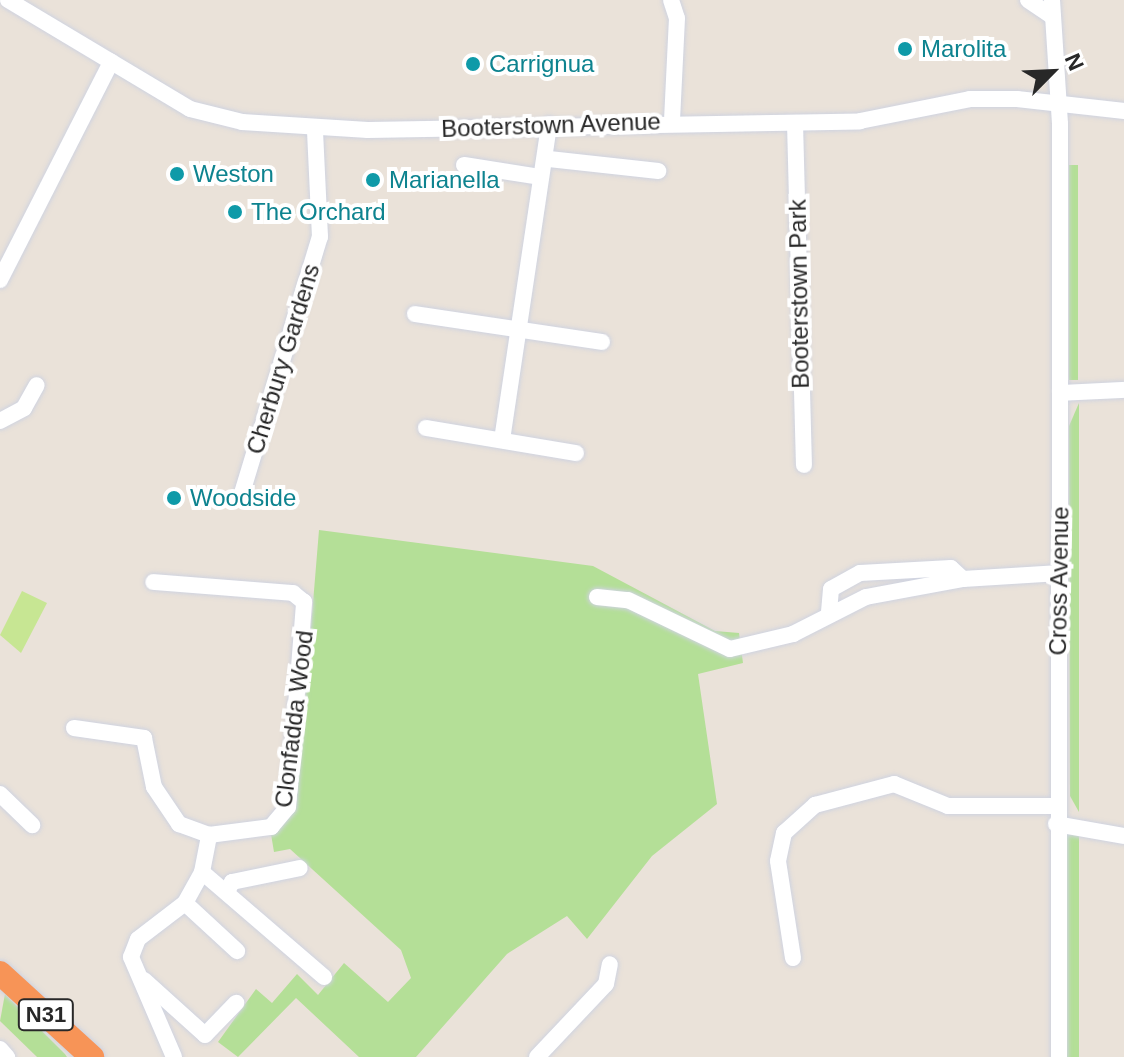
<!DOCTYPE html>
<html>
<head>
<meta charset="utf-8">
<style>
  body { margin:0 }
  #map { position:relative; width:1124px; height:1057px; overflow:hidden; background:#eae2d9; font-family:Arial,sans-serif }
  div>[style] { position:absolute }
  .green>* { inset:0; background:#b4df97; transform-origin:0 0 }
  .pitch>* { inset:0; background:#c7e693 }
  .roads { filter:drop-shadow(0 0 2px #cfd3e0) drop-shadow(0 0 2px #cfd3e0) }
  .minor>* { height:16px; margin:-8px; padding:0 8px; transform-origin:8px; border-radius:8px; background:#fff }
  .highway>* { height:24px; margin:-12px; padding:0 12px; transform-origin:12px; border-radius:12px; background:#f79457 }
  .dots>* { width:22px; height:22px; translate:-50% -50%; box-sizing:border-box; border:4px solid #fff; border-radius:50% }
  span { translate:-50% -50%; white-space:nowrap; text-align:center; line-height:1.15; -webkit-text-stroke:8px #fff; paint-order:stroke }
  .shield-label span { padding:2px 6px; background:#fff; border:2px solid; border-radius:6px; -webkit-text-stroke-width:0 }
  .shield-label { font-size:22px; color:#282828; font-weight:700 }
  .culture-label { font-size:24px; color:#0d838f }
  .left { translate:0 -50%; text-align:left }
  .street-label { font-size:24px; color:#282828 }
  .north { position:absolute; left:1012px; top:32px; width:80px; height:80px; -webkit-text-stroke:6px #fff; paint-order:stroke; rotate:66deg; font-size:22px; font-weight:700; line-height:32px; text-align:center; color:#282828 }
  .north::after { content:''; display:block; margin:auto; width:28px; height:36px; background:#282828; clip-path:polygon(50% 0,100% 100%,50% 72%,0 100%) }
</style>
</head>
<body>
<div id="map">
  <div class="green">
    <i style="left:1078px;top:165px;width:215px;height:9px;rotate:90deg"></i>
    <i style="clip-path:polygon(1079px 403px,1079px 812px,1070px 796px,1069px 426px)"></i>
    <i style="clip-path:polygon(319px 530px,593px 566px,715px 631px,739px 633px,743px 663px,698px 674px,717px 804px,652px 856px,587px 939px,567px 916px,507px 954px,416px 1057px,359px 1057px,296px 998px,238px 1057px,218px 1042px,256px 989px,272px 1003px,297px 974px,318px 995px,344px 963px,388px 1002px,411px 978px,401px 950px,290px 849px,274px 852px,271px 834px,296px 809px)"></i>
    <i style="left:1079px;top:833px;width:224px;height:17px;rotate:90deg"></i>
    <i style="clip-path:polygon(5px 994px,65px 1054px,67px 1057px,37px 1057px,0 1021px)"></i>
  </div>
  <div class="pitch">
    <i style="clip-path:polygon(22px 591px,47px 603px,21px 653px,0 635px)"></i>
  </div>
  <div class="roads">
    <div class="minor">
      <i style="left:8px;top:0;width:212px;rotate:30.9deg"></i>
      <i style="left:190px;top:109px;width:54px;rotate:14deg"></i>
      <i style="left:242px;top:122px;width:126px;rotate:3.6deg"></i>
      <i style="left:368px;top:130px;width:492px;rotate:-1deg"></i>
      <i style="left:860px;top:121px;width:112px;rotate:-11.3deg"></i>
      <i style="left:970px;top:99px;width:47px"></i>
      <i style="left:1017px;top:99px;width:108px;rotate:6.4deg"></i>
      <i style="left:671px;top:0;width:19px;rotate:72deg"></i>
      <i style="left:677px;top:18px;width:103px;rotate:92.8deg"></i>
      <i style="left:1028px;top:0;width:30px;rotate:34deg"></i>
      <i style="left:1052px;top:0;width:124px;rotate:86.3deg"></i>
      <i style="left:1060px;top:124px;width:933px;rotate:90.06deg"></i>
      <i style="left:795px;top:123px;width:342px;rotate:88.5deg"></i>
      <i style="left:549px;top:159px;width:110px;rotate:6.3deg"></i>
      <i style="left:464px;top:165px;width:78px;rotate:8.9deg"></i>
      <i style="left:0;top:280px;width:245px;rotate:-63deg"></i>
      <i style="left:415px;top:314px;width:189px;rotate:8.5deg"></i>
      <i style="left:1060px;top:393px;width:64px;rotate:-2.7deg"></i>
      <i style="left:0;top:421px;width:27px;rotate:-28deg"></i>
      <i style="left:24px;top:408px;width:26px;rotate:-61deg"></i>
      <i style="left:426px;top:428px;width:152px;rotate:9.5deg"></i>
      <i style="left:502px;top:440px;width:319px;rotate:-81.5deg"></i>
      <i style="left:242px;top:493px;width:268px;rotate:-73.1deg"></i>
      <i style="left:320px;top:237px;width:108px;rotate:-92.7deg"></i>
      <i style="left:597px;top:597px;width:31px;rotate:6deg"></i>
      <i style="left:628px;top:600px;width:113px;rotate:25.7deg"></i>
      <i style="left:730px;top:649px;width:65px;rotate:-13.4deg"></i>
      <i style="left:793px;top:634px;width:82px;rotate:-26.9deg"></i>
      <i style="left:866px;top:597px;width:99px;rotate:-10.5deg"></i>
      <i style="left:963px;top:579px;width:97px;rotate:-3.5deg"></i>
      <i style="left:829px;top:612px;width:23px;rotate:-85deg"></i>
      <i style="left:831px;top:589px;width:33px;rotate:-29deg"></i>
      <i style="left:860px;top:573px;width:91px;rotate:-3.1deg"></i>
      <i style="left:951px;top:568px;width:16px;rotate:43deg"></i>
      <i style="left:74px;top:728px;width:71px;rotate:8.1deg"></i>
      <i style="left:144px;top:738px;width:50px;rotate:78.5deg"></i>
      <i style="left:154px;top:787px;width:45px;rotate:56deg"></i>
      <i style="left:179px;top:824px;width:32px;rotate:20deg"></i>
      <i style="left:209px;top:835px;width:63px;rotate:-7.4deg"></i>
      <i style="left:271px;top:827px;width:26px;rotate:-50deg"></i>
      <i style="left:288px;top:807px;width:206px;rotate:-85.5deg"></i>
      <i style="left:304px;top:602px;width:14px;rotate:-141deg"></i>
      <i style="left:293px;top:593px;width:140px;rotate:-175.5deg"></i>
      <i style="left:0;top:794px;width:45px;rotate:44.1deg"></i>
      <i style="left:1056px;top:824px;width:69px;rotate:10deg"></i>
      <i style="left:202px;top:872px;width:161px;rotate:40.7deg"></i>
      <i style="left:228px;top:890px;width:9px;rotate:-63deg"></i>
      <i style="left:232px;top:882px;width:69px;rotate:-11.6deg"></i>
      <i style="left:185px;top:903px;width:71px;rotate:42.7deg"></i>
      <i style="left:793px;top:958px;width:98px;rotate:-98.8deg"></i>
      <i style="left:778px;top:861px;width:29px;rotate:-78deg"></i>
      <i style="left:784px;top:833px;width:42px;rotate:-42.1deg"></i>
      <i style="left:815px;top:805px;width:82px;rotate:-14.9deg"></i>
      <i style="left:894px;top:784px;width:58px;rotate:22.2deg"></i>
      <i style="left:948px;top:806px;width:108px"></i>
      <i style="left:144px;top:980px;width:82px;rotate:42deg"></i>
      <i style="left:205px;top:1035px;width:45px;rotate:-45.9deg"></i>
      <i style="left:0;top:1049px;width:11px;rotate:49deg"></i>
      <i style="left:174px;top:1057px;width:109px;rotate:-113.3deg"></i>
      <i style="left:131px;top:957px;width:19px;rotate:-69deg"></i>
      <i style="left:138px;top:939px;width:59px;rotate:-37.5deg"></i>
      <i style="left:185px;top:903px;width:35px;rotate:-61deg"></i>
      <i style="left:202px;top:872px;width:38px;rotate:-79deg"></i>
      <i style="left:537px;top:1057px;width:100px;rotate:-46.6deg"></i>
      <i style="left:606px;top:984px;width:20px;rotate:-79deg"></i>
    </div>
    <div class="highway">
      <i style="left:0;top:973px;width:125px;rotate:42.4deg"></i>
    </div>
  </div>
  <div class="dots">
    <i style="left:905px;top:49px;background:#0f9aa8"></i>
    <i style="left:473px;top:64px;background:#0f9aa8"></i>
    <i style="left:177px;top:174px;background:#0f9aa8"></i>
    <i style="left:373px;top:180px;background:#0f9aa8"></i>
    <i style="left:235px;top:212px;background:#0f9aa8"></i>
    <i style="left:174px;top:498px;background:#0f9aa8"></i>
  </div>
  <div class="shield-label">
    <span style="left:46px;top:1015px">N31</span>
  </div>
  <div class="culture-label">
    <span class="left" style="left:921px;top:49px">Marolita</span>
    <span class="left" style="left:489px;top:64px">Carrignua</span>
    <span class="left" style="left:193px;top:174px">Weston</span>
    <span class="left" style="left:389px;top:180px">Marianella</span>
    <span class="left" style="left:251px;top:212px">The Orchard</span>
    <span class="left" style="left:190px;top:498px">Woodside</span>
  </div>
  <div class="street-label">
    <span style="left:551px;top:125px;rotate:-2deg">Booterstown Avenue</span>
    <span style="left:799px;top:294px;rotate:-91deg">Booterstown Park</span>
    <span style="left:283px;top:359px;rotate:-73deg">Cherbury Gardens</span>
    <span style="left:1059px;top:581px;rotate:-89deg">Cross Avenue</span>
    <span style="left:294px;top:719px;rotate:-83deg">Clonfadda Wood</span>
  </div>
  <div class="north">N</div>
</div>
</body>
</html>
